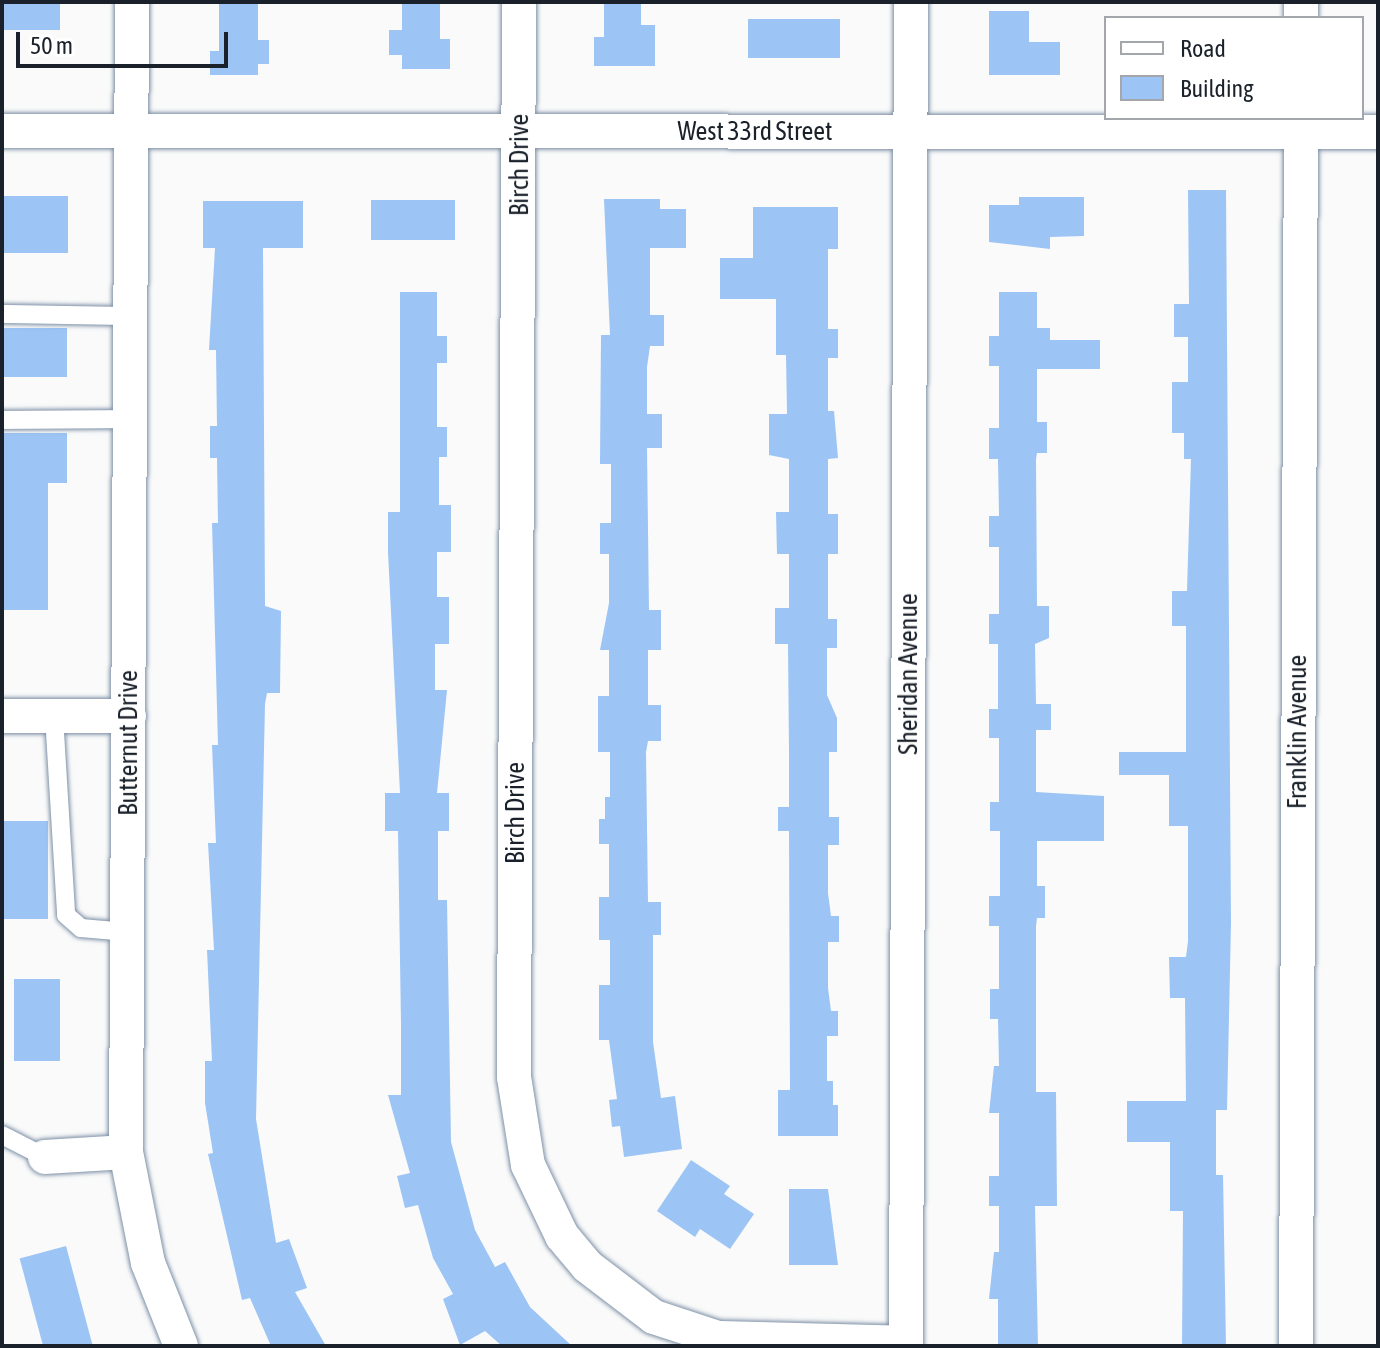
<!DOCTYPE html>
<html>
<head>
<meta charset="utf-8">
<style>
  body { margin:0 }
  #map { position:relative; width:1380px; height:1348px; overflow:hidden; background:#fafafa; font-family:"Asap Condensed",sans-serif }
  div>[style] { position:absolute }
  .building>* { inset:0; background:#9cc4f4; transform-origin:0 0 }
  .roads { filter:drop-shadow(0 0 2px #7e91a7) drop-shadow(0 0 2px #7e91a7) }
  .lane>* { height:18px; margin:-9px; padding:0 9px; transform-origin:9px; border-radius:9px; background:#fff }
  .street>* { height:34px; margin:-17px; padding:0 17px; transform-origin:17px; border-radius:17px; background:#fff }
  span { translate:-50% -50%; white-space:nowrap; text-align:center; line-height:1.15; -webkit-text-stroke:6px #fff; paint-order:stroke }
  .street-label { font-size:26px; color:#1a212a }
  .frame { position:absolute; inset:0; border:4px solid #1a212a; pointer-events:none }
  .legend { position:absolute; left:1104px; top:16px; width:260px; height:104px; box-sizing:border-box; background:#fff; border:2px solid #a3a6aa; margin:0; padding:10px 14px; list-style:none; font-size:24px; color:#1a212a }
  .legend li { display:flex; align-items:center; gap:16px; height:40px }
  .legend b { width:40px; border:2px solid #a3a6aa }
  .scale { position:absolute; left:16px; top:32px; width:212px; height:36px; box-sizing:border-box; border:4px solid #1a212a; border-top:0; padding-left:10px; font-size:24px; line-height:28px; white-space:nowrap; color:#1a212a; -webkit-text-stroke:6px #fff; paint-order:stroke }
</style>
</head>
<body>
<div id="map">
  <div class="building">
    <i style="left:2px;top:2px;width:58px;height:28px"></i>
    <i style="clip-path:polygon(219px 2px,258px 2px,258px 40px,269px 40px,269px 64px,258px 64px,258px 75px,210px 75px,210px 51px,219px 51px)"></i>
    <i style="clip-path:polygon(402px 2px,440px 2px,440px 39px,450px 39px,450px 69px,402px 69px,402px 55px,389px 55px,389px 30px,402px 30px)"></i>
    <i style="clip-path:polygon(604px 2px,641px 2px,641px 25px,655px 25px,655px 66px,594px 66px,594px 37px,604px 37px)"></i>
    <i style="clip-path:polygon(989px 11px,1029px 11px,1029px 42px,1060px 42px,1060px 75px,989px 75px)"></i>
    <i style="left:748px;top:19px;width:92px;height:39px"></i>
    <i style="clip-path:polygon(1188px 190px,1226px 190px,1231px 923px,1227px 1110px,1216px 1110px,1216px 1175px,1223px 1175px,1226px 1346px,1182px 1346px,1183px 1211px,1170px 1211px,1170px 1142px,1127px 1142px,1127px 1101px,1186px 1101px,1185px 998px,1170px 998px,1169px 957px,1186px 957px,1188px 941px,1188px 826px,1169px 826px,1169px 775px,1119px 775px,1119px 752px,1186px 752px,1186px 626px,1172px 626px,1172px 591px,1187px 591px,1191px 459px,1184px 459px,1184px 433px,1172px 433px,1172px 382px,1188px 382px,1188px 337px,1174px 337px,1174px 304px,1189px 304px)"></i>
    <i style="left:2px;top:196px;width:66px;height:57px"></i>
    <i style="clip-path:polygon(1019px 197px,1084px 197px,1084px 236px,1050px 237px,1050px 249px,989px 242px,989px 205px,1019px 205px)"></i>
    <i style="clip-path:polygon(604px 199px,660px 199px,660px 209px,686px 209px,686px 248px,650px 248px,650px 315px,664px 315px,664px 346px,650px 346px,647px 367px,647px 414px,662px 414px,662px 448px,647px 448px,649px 610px,661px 610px,661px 650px,648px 650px,648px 705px,661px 705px,661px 741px,648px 741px,646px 752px,648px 902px,661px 902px,661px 935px,653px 935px,653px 1042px,661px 1098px,675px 1096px,682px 1149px,624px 1157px,620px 1126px,612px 1127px,609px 1100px,617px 1099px,609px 1040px,599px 1040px,599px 985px,610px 985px,610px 940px,599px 940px,599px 897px,609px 897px,609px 844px,599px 844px,599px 819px,605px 819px,605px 797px,610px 797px,610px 752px,598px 752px,598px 696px,609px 696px,609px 650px,600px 650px,609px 603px,609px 554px,600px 554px,600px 523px,611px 523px,611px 464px,600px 464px,601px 335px,610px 335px)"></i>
    <i style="left:371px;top:200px;width:84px;height:40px"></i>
    <i style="clip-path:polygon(203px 201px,303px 201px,303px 248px,263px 248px,265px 606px,281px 611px,280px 693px,267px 693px,265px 704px,256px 1119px,276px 1243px,289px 1239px,307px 1288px,295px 1292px,326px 1346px,271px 1346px,250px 1298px,242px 1300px,208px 1154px,213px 1153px,205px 1103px,205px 1061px,212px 1061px,207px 950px,214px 950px,208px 843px,216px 843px,212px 745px,218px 745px,212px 523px,218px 523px,217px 458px,210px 458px,210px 426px,217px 426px,216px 350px,209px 350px,215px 248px,203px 248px)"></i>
    <i style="clip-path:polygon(753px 207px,838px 207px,838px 249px,828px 249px,828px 329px,838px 329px,838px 358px,828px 358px,828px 411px,834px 411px,838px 458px,828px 459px,828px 514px,838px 514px,838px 554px,828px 554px,828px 619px,837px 619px,837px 648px,827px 648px,827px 695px,837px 718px,837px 752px,829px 752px,829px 817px,839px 817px,839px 845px,828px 845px,828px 893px,831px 916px,839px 916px,839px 942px,828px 942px,828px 988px,831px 1011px,838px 1011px,838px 1036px,827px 1036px,827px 1081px,833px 1081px,833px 1105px,838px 1105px,838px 1136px,778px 1136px,778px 1090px,790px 1090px,789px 831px,778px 831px,778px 807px,789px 807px,789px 752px,788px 644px,775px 644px,775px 608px,789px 608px,789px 554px,777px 554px,776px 512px,789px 512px,789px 459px,769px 455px,769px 414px,787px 414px,786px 355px,776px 355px,776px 299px,720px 299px,720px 258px,753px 258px)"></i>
    <i style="clip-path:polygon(400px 292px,437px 292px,437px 336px,447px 336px,447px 363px,437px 363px,437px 427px,447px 427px,447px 457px,439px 457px,439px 505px,451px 505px,451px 552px,437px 552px,437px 597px,449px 597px,449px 644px,435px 644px,435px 690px,447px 690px,437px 793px,449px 793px,449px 831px,438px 831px,438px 900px,447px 900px,451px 1142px,475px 1230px,495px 1267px,505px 1262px,530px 1307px,572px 1346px,502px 1346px,485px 1331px,460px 1345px,443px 1299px,453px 1294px,433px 1258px,418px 1205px,405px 1208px,397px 1176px,410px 1173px,388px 1095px,401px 1095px,401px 1024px,398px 831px,385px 831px,385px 793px,400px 793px,388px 552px,388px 512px,400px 512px)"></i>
    <i style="clip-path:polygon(999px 292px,1037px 292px,1037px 328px,1050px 328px,1050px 340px,1100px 340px,1100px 369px,1037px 369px,1037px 422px,1047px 422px,1047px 453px,1037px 453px,1036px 459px,1037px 606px,1049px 606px,1049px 638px,1035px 644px,1036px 704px,1051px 704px,1051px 730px,1036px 730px,1036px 792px,1104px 796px,1104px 841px,1037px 841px,1037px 886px,1045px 886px,1045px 918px,1037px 918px,1036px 926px,1036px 1092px,1056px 1092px,1057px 1206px,1035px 1206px,1038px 1346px,998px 1346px,998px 1299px,989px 1299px,994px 1252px,999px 1252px,999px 1206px,989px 1206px,989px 1176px,999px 1176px,999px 1113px,989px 1113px,994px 1066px,999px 1066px,998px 1019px,990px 1019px,990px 989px,999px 989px,999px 926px,989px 926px,989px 896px,1000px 896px,1000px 831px,990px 831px,990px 802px,999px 802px,999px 738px,989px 738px,989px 709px,998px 709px,998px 644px,989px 644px,989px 614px,999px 614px,999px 547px,989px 547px,989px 516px,999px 516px,998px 459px,989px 459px,989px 428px,999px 428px,999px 366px,989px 366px,989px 336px,999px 336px)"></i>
    <i style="left:2px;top:328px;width:65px;height:49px"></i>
    <i style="clip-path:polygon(2px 433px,67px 433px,67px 483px,48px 483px,48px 610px,2px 610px)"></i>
    <i style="left:2px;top:821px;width:46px;height:98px"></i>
    <i style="left:14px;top:979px;width:46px;height:82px"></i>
    <i style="clip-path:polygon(691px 1160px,730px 1186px,724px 1194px,754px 1214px,730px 1249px,700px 1229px,695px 1237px,657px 1211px)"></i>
    <i style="clip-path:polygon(789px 1189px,828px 1189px,838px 1265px,789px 1265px)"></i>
    <i style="left:66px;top:1246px;width:104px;height:48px;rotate:75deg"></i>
  </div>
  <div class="roads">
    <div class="lane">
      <i style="left:2px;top:314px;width:129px;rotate:0.9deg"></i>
      <i style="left:2px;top:420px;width:128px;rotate:-0.4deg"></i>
      <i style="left:54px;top:716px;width:199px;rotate:86.5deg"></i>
      <i style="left:66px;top:915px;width:20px;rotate:41deg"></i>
      <i style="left:81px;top:928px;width:46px;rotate:5deg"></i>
      <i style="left:2px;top:1135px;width:48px;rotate:27.1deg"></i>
    </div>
    <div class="street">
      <i style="left:132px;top:2px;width:1150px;rotate:90.3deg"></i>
      <i style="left:126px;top:1152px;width:113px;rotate:78.8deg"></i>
      <i style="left:148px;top:1263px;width:89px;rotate:68.3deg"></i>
      <i style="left:519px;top:2px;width:1075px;rotate:90.27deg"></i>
      <i style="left:514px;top:1077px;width:89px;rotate:81deg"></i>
      <i style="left:528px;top:1165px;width:79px;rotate:64.4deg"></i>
      <i style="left:562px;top:1236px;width:39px;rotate:50deg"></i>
      <i style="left:587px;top:1266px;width:84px;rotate:37.3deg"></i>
      <i style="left:654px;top:1317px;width:67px;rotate:18.2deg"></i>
      <i style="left:718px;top:1338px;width:188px;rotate:1.5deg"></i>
      <i style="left:1301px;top:18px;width:16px;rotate:-90deg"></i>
      <i style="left:2px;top:131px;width:1376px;rotate:0.04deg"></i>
      <i style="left:2px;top:716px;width:127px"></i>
      <i style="left:45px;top:1157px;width:81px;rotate:-3.5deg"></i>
      <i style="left:906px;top:1346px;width:1344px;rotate:-89.79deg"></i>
      <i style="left:1296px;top:1346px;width:1228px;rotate:-89.77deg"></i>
    </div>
  </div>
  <div class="street-label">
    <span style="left:755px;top:132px">West 33rd Street</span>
    <span style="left:520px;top:165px;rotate:-90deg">Birch Drive</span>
    <span style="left:909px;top:674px;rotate:-90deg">Sheridan Avenue</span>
    <span style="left:1298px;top:732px;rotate:-90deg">Franklin Avenue</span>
    <span style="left:129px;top:743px;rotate:-90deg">Butternut Drive</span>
    <span style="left:516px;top:813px;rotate:-90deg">Birch Drive</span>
  </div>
  <div class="frame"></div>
  <ul class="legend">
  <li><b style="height:10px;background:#fff"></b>Road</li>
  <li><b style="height:22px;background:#9cc4f4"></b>Building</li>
  </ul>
  <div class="scale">50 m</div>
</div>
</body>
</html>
